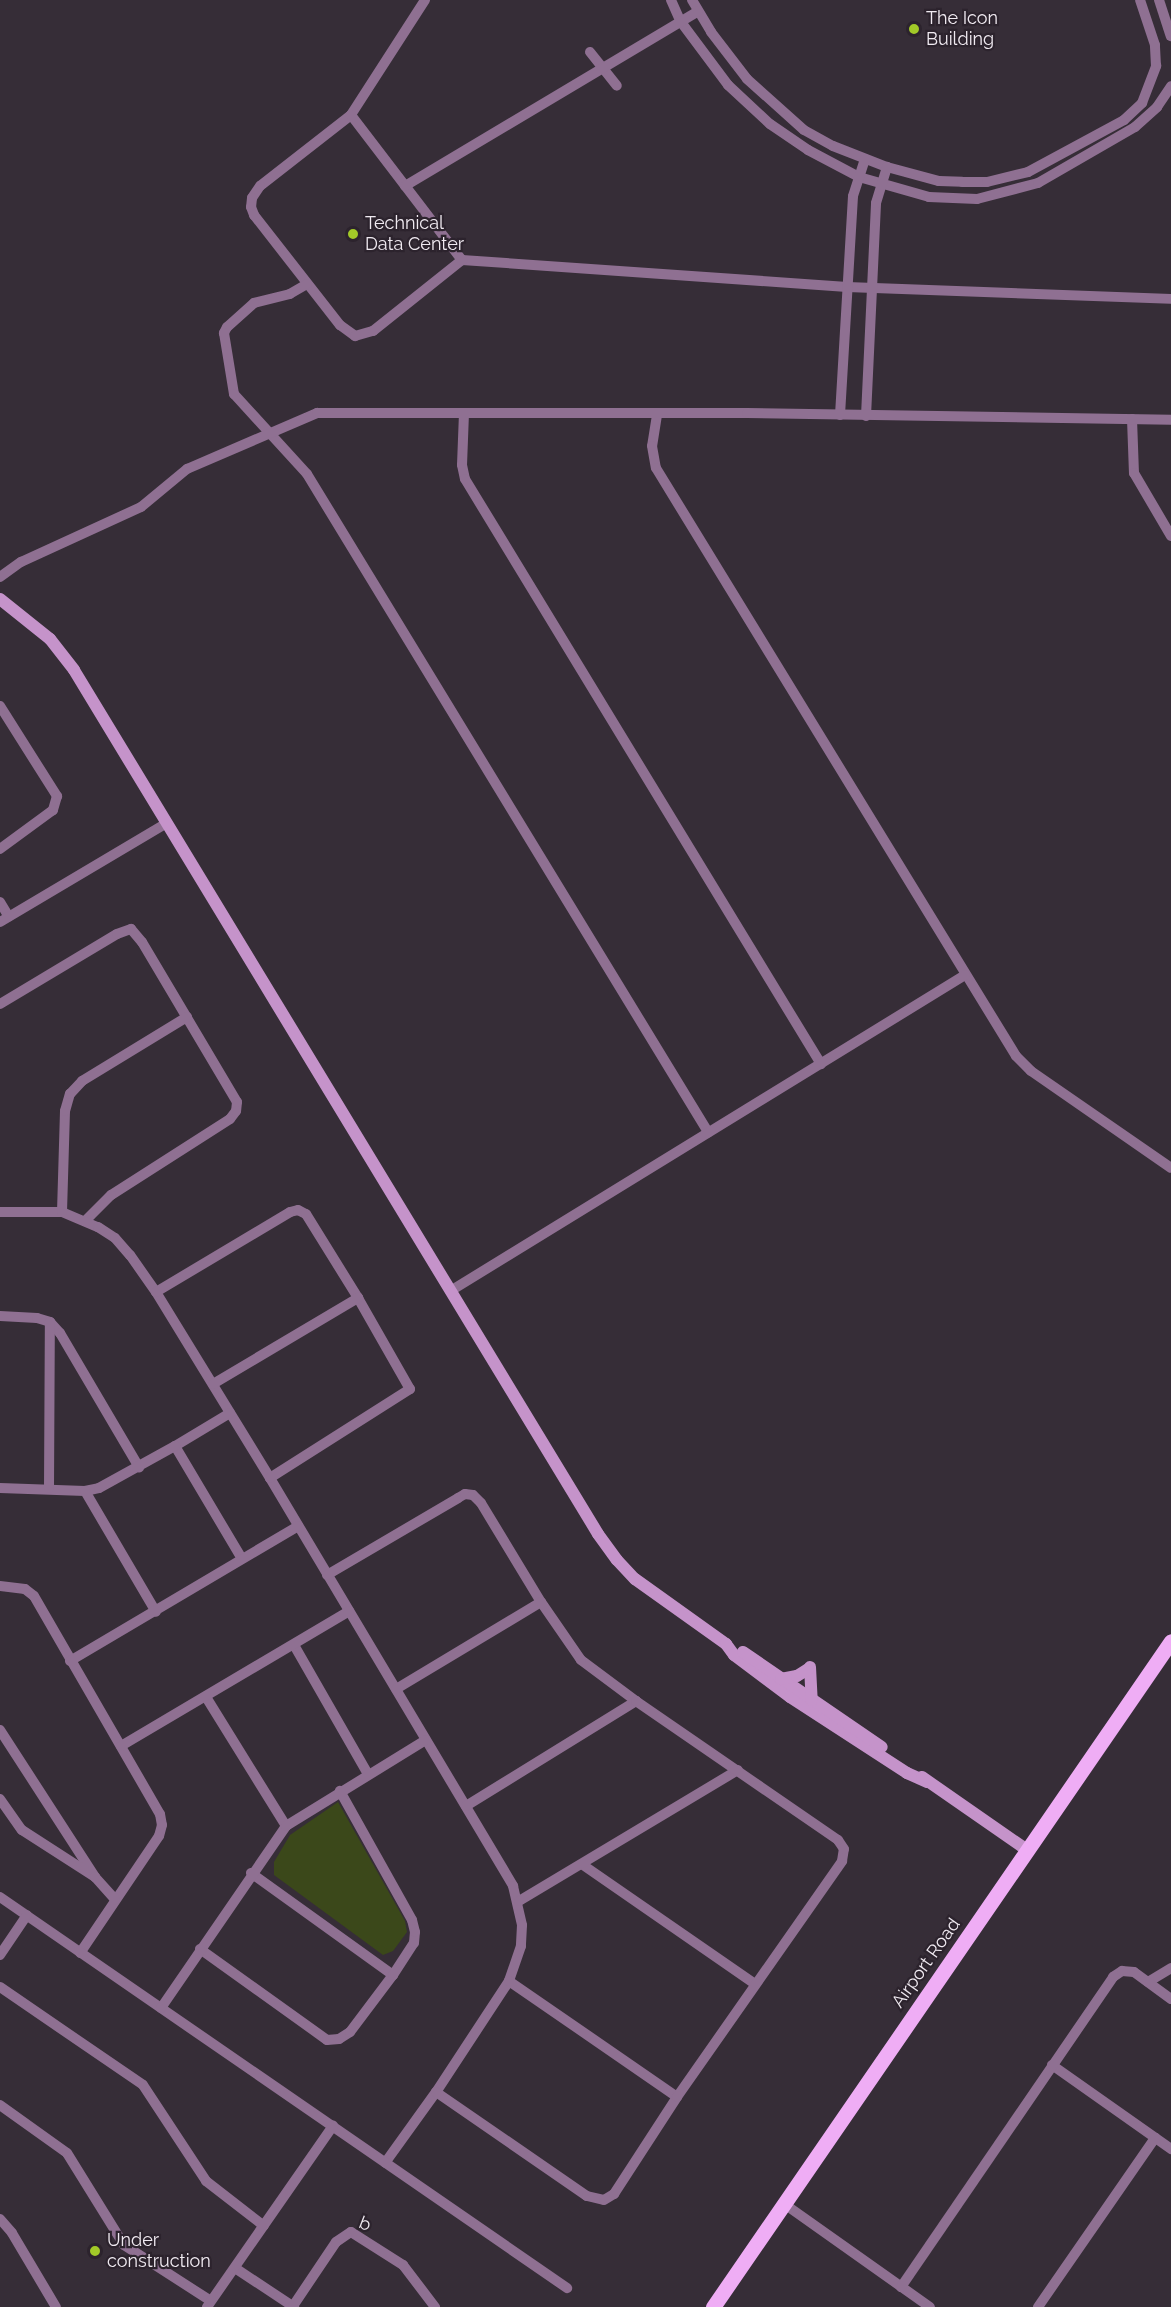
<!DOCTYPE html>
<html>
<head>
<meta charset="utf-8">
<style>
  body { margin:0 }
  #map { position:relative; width:1171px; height:2307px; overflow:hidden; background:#362d37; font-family:Raleway,sans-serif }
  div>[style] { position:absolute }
  .green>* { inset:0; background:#3b481a }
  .minor>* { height:10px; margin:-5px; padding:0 5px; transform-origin:5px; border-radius:5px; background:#8f7092 }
  .secondary>* { height:12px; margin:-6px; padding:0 6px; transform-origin:6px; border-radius:6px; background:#c593ca }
  .primary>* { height:15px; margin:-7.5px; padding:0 7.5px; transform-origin:7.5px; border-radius:7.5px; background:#efadf5 }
  .dots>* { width:16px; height:16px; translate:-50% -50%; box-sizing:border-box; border:3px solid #2c232d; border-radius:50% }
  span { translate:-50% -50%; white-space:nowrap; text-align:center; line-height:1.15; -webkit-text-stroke:4.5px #2c232d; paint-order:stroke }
  .poi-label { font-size:18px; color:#f0eaf1 }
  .left { translate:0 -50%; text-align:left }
  .street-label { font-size:18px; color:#f0eaf1 }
</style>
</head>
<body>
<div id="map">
  <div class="green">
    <i style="clip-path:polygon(338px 1802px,405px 1921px,407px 1932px,393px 1951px,383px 1955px,274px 1875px,274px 1862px,290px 1835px)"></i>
  </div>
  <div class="minor">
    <i style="left:425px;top:0;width:137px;rotate:122.8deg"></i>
    <i style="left:351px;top:115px;width:115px;rotate:142deg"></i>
    <i style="left:260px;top:186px;width:14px;rotate:124deg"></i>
    <i style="left:252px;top:198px;width:9px;rotate:96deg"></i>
    <i style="left:251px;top:207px;width:9px;rotate:69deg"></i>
    <i style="left:254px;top:215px;width:140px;rotate:52deg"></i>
    <i style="left:340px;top:325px;width:19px;rotate:36deg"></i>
    <i style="left:355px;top:336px;width:19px;rotate:-16deg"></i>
    <i style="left:373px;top:331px;width:114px;rotate:-38.6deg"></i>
    <i style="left:462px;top:260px;width:386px;rotate:4deg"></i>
    <i style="left:847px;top:287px;width:324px;rotate:2.1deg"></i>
    <i style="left:671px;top:0;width:24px;rotate:66deg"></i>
    <i style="left:681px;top:22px;width:79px;rotate:53.3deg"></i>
    <i style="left:728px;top:85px;width:57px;rotate:42.9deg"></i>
    <i style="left:770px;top:124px;width:46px;rotate:34.4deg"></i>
    <i style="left:808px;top:150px;width:58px;rotate:27.9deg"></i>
    <i style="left:859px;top:177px;width:73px;rotate:15.9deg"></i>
    <i style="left:929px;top:197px;width:48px;rotate:2.4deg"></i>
    <i style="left:977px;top:199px;width:63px;rotate:-14.7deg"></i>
    <i style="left:1038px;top:183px;width:112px;rotate:-30deg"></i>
    <i style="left:1135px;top:127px;width:30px;rotate:-42deg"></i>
    <i style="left:1157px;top:107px;width:25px;rotate:-56deg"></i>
    <i style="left:692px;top:0;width:37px;rotate:59deg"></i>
    <i style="left:711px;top:32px;width:59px;rotate:52.5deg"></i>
    <i style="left:747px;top:79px;width:76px;rotate:41.8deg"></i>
    <i style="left:804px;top:130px;width:33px;rotate:29deg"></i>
    <i style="left:833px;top:146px;width:58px;rotate:21.3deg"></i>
    <i style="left:887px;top:167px;width:54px;rotate:15.1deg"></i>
    <i style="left:939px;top:181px;width:23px;rotate:2deg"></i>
    <i style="left:962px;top:182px;width:25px"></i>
    <i style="left:987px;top:182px;width:42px;rotate:-13.7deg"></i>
    <i style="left:1028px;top:172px;width:109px;rotate:-28.4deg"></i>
    <i style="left:1124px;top:120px;width:25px;rotate:-43deg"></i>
    <i style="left:1142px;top:103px;width:40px;rotate:-69deg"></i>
    <i style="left:1156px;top:66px;width:21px;rotate:-93deg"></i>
    <i style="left:1155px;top:45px;width:47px;rotate:-108.4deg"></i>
    <i style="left:1159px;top:0;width:38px;rotate:72deg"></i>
    <i style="left:590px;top:52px;width:43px;rotate:51.5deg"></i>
    <i style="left:351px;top:115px;width:183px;rotate:52.6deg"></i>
    <i style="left:405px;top:186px;width:341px;rotate:-30.8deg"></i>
    <i style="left:307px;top:284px;width:20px;rotate:150deg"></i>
    <i style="left:290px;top:294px;width:37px;rotate:166deg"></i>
    <i style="left:254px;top:303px;width:36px;rotate:138deg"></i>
    <i style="left:227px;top:327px;width:7px;rotate:117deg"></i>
    <i style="left:224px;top:333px;width:62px;rotate:80.7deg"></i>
    <i style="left:234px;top:394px;width:108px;rotate:47.6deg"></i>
    <i style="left:307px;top:474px;width:771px;rotate:58.64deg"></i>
    <i style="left:464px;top:413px;width:52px;rotate:92.2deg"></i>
    <i style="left:462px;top:465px;width:14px;rotate:78deg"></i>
    <i style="left:465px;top:479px;width:685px;rotate:58.68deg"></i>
    <i style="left:657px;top:415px;width:31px;rotate:99deg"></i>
    <i style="left:652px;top:446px;width:22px;rotate:80deg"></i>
    <i style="left:656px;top:468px;width:689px;rotate:58.52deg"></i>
    <i style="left:1016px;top:1056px;width:21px;rotate:45deg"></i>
    <i style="left:1031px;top:1071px;width:170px;rotate:34.7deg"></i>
    <i style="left:840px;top:415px;width:219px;rotate:-86.6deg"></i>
    <i style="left:853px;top:196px;width:39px;rotate:-72deg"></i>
    <i style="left:866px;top:416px;width:213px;rotate:-87.3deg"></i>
    <i style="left:876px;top:203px;width:38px;rotate:-73deg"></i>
    <i style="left:1132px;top:419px;width:54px;rotate:87.9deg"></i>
    <i style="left:1134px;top:473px;width:73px;rotate:59.6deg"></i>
    <i style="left:0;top:577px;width:26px;rotate:-36deg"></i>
    <i style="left:21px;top:562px;width:132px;rotate:-24.6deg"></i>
    <i style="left:141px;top:507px;width:60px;rotate:-39.6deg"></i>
    <i style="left:187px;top:469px;width:142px;rotate:-23.3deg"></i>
    <i style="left:317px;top:413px;width:430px"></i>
    <i style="left:747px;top:413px;width:424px;rotate:0.9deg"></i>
    <i style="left:0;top:706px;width:107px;rotate:57.7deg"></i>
    <i style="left:57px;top:796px;width:15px;rotate:106deg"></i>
    <i style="left:53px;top:810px;width:66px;rotate:143.7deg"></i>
    <i style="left:0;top:902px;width:17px;rotate:59deg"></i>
    <i style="left:0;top:922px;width:194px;rotate:-30.7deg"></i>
    <i style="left:0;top:1004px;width:136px;rotate:-30.9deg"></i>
    <i style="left:117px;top:934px;width:15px;rotate:-20deg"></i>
    <i style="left:131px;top:929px;width:17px;rotate:50deg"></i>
    <i style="left:142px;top:942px;width:186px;rotate:59.3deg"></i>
    <i style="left:237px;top:1102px;width:9px;rotate:96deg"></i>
    <i style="left:236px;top:1111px;width:10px;rotate:127deg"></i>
    <i style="left:230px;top:1119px;width:141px;rotate:147.4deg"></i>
    <i style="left:111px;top:1195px;width:37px;rotate:135deg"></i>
    <i style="left:0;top:1212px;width:62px"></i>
    <i style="left:62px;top:1212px;width:39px;rotate:23deg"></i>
    <i style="left:98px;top:1227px;width:20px;rotate:33deg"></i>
    <i style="left:115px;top:1238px;width:23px;rotate:49deg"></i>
    <i style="left:130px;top:1255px;width:45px;rotate:54.9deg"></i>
    <i style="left:156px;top:1292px;width:218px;rotate:58.5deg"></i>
    <i style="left:270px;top:1478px;width:475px;rotate:59.2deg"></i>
    <i style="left:513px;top:1886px;width:40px;rotate:77deg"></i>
    <i style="left:522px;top:1925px;width:21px;rotate:93deg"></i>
    <i style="left:521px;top:1946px;width:37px;rotate:109deg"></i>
    <i style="left:509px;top:1981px;width:133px;rotate:123.3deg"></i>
    <i style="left:436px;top:2092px;width:87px;rotate:125.7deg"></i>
    <i style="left:62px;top:1212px;width:101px;rotate:-88.3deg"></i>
    <i style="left:65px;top:1111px;width:18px;rotate:-74deg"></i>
    <i style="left:70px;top:1094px;width:18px;rotate:-47deg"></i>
    <i style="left:82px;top:1081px;width:123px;rotate:-31.4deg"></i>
    <i style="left:452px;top:1290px;width:602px;rotate:-31.55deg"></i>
    <i style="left:156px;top:1292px;width:156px;rotate:-30.8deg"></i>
    <i style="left:290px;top:1212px;width:8px;rotate:-14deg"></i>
    <i style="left:298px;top:1210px;width:9px;rotate:27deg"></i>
    <i style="left:306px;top:1214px;width:99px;rotate:58.2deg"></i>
    <i style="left:358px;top:1298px;width:105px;rotate:60.3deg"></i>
    <i style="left:410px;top:1389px;width:166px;rotate:147.6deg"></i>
    <i style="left:0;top:1316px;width:37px;rotate:3deg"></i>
    <i style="left:37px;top:1318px;width:14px;rotate:17deg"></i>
    <i style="left:50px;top:1322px;width:15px;rotate:48deg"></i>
    <i style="left:60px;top:1333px;width:156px;rotate:59.5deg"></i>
    <i style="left:213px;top:1384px;width:169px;rotate:-30.7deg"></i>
    <i style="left:230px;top:1413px;width:64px;rotate:149deg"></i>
    <i style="left:175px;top:1446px;width:131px;rotate:59.3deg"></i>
    <i style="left:0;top:1488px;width:85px;rotate:2deg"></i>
    <i style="left:85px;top:1491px;width:14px;rotate:-12deg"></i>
    <i style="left:99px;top:1488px;width:87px;rotate:-28.9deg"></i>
    <i style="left:49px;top:1488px;width:166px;rotate:-89.7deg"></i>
    <i style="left:85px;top:1491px;width:140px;rotate:59.6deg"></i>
    <i style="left:327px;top:1575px;width:152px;rotate:-30.4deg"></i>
    <i style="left:458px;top:1498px;width:8px;rotate:-30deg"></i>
    <i style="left:465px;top:1494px;width:8px;rotate:7deg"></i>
    <i style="left:473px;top:1495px;width:11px;rotate:45deg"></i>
    <i style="left:481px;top:1503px;width:116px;rotate:58.8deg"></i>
    <i style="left:541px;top:1602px;width:169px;rotate:149deg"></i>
    <i style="left:0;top:1586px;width:25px;rotate:7deg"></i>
    <i style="left:25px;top:1589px;width:11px;rotate:38deg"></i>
    <i style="left:34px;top:1596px;width:252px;rotate:60deg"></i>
    <i style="left:160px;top:1814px;width:11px;rotate:80deg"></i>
    <i style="left:162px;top:1825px;width:11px;rotate:105deg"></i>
    <i style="left:159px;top:1836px;width:141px;rotate:124deg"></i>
    <i style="left:294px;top:1645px;width:149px;rotate:60.2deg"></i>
    <i style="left:70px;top:1661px;width:265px;rotate:-30.6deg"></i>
    <i style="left:206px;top:1697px;width:152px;rotate:58.2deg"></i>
    <i style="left:0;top:1730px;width:175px;rotate:57.1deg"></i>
    <i style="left:121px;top:1746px;width:265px;rotate:-30.6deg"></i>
    <i style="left:0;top:1799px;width:38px;rotate:55deg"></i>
    <i style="left:22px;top:1830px;width:87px;rotate:32.8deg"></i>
    <i style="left:95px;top:1877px;width:30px;rotate:48deg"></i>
    <i style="left:466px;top:1806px;width:200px;rotate:-31.7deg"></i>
    <i style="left:636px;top:1701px;width:69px;rotate:-143.3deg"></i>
    <i style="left:581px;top:1660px;width:70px;rotate:-124.6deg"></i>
    <i style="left:583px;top:1865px;width:209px;rotate:34.7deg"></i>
    <i style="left:251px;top:1873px;width:175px;rotate:35.7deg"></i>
    <i style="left:0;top:1897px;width:689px;rotate:34.59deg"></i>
    <i style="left:519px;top:1901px;width:255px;rotate:-30.9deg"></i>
    <i style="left:200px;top:1949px;width:156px;rotate:35.6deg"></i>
    <i style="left:327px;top:2040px;width:12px;rotate:-5deg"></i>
    <i style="left:339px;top:2039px;width:13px;rotate:-32deg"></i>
    <i style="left:350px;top:2032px;width:71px;rotate:-53deg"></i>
    <i style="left:393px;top:1975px;width:38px;rotate:-57deg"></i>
    <i style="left:414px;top:1943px;width:11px;rotate:-85deg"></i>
    <i style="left:415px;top:1932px;width:12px;rotate:-104deg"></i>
    <i style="left:412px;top:1920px;width:148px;rotate:-119.2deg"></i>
    <i style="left:0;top:1955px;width:48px;rotate:-56deg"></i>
    <i style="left:509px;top:1981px;width:204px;rotate:34.6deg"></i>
    <i style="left:1148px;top:1982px;width:27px;rotate:-31deg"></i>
    <i style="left:0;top:1987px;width:173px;rotate:34.4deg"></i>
    <i style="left:143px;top:2085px;width:115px;rotate:56.7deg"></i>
    <i style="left:206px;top:2181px;width:73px;rotate:37.8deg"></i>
    <i style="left:161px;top:2008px;width:221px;rotate:-55.5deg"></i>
    <i style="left:286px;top:1826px;width:164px;rotate:-31.6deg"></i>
    <i style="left:1052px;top:2065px;width:146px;rotate:35.2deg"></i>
    <i style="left:436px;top:2092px;width:183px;rotate:34.6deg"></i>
    <i style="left:587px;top:2196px;width:17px;rotate:13deg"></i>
    <i style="left:604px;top:2200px;width:12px;rotate:-31deg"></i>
    <i style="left:614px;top:2194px;width:116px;rotate:-57deg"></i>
    <i style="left:677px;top:2097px;width:288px;rotate:-55deg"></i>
    <i style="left:842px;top:1861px;width:12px;rotate:-81deg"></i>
    <i style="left:844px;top:1849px;width:11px;rotate:-124deg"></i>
    <i style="left:838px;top:1840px;width:245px;rotate:-145.5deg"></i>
    <i style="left:0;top:2105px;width:82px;rotate:35.6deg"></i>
    <i style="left:67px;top:2153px;width:108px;rotate:58.2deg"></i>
    <i style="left:124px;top:2245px;width:103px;rotate:32.8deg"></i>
    <i style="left:783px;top:2203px;width:180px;rotate:35.3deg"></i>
    <i style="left:0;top:2219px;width:18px;rotate:49deg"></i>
    <i style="left:12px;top:2233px;width:86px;rotate:59.3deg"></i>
    <i style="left:235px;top:2268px;width:71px;rotate:33.5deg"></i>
    <i style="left:901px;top:2287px;width:376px;rotate:-55.6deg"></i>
    <i style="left:1113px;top:1977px;width:11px;rotate:-34deg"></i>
    <i style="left:1122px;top:1971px;width:12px;rotate:5deg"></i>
    <i style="left:1134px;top:1972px;width:46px;rotate:36.1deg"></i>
    <i style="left:293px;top:2306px;width:77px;rotate:-56.1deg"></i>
    <i style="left:336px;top:2242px;width:18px;rotate:-34deg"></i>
    <i style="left:351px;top:2232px;width:62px;rotate:32.4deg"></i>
    <i style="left:403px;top:2265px;width:53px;rotate:52.7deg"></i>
    <i style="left:207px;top:2307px;width:221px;rotate:-55.2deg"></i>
    <i style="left:1038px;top:2307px;width:206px;rotate:-55.3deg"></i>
  </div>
  <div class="secondary">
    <i style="left:0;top:599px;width:64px;rotate:38.7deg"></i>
    <i style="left:50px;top:639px;width:39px;rotate:52deg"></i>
    <i style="left:74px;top:670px;width:1010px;rotate:58.76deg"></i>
    <i style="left:598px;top:1534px;width:32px;rotate:54deg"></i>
    <i style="left:617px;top:1560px;width:26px;rotate:47deg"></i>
    <i style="left:635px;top:1579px;width:112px;rotate:35.5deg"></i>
    <i style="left:726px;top:1644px;width:14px;rotate:54deg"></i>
    <i style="left:734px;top:1655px;width:70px;rotate:36.9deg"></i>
    <i style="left:790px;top:1697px;width:140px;rotate:33deg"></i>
    <i style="left:907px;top:1773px;width:22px;rotate:24deg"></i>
    <i style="left:743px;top:1652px;width:168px;rotate:34.4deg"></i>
    <i style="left:810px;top:1667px;width:33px;rotate:87deg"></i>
    <i style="left:781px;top:1679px;width:16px;rotate:-11deg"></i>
    <i style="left:797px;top:1676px;width:13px;rotate:-32deg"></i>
    <i style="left:922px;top:1777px;width:128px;rotate:34.8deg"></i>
  </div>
  <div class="primary">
    <i style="left:713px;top:2307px;width:808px;rotate:-55.48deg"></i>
  </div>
  <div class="dots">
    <i style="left:914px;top:29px;background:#a2c928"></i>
    <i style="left:353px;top:234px;background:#a2c928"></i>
    <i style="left:95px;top:2251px;background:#a2c928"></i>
  </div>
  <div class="poi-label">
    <span class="left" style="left:926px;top:29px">The Icon<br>Building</span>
    <span class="left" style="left:365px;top:234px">Technical<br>Data Center</span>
    <span class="left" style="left:107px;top:2251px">Under<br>construction</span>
  </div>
  <div class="street-label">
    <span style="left:926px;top:1963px;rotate:-55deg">Airport Road</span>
    <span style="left:365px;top:2224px;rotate:21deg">b</span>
  </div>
</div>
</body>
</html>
